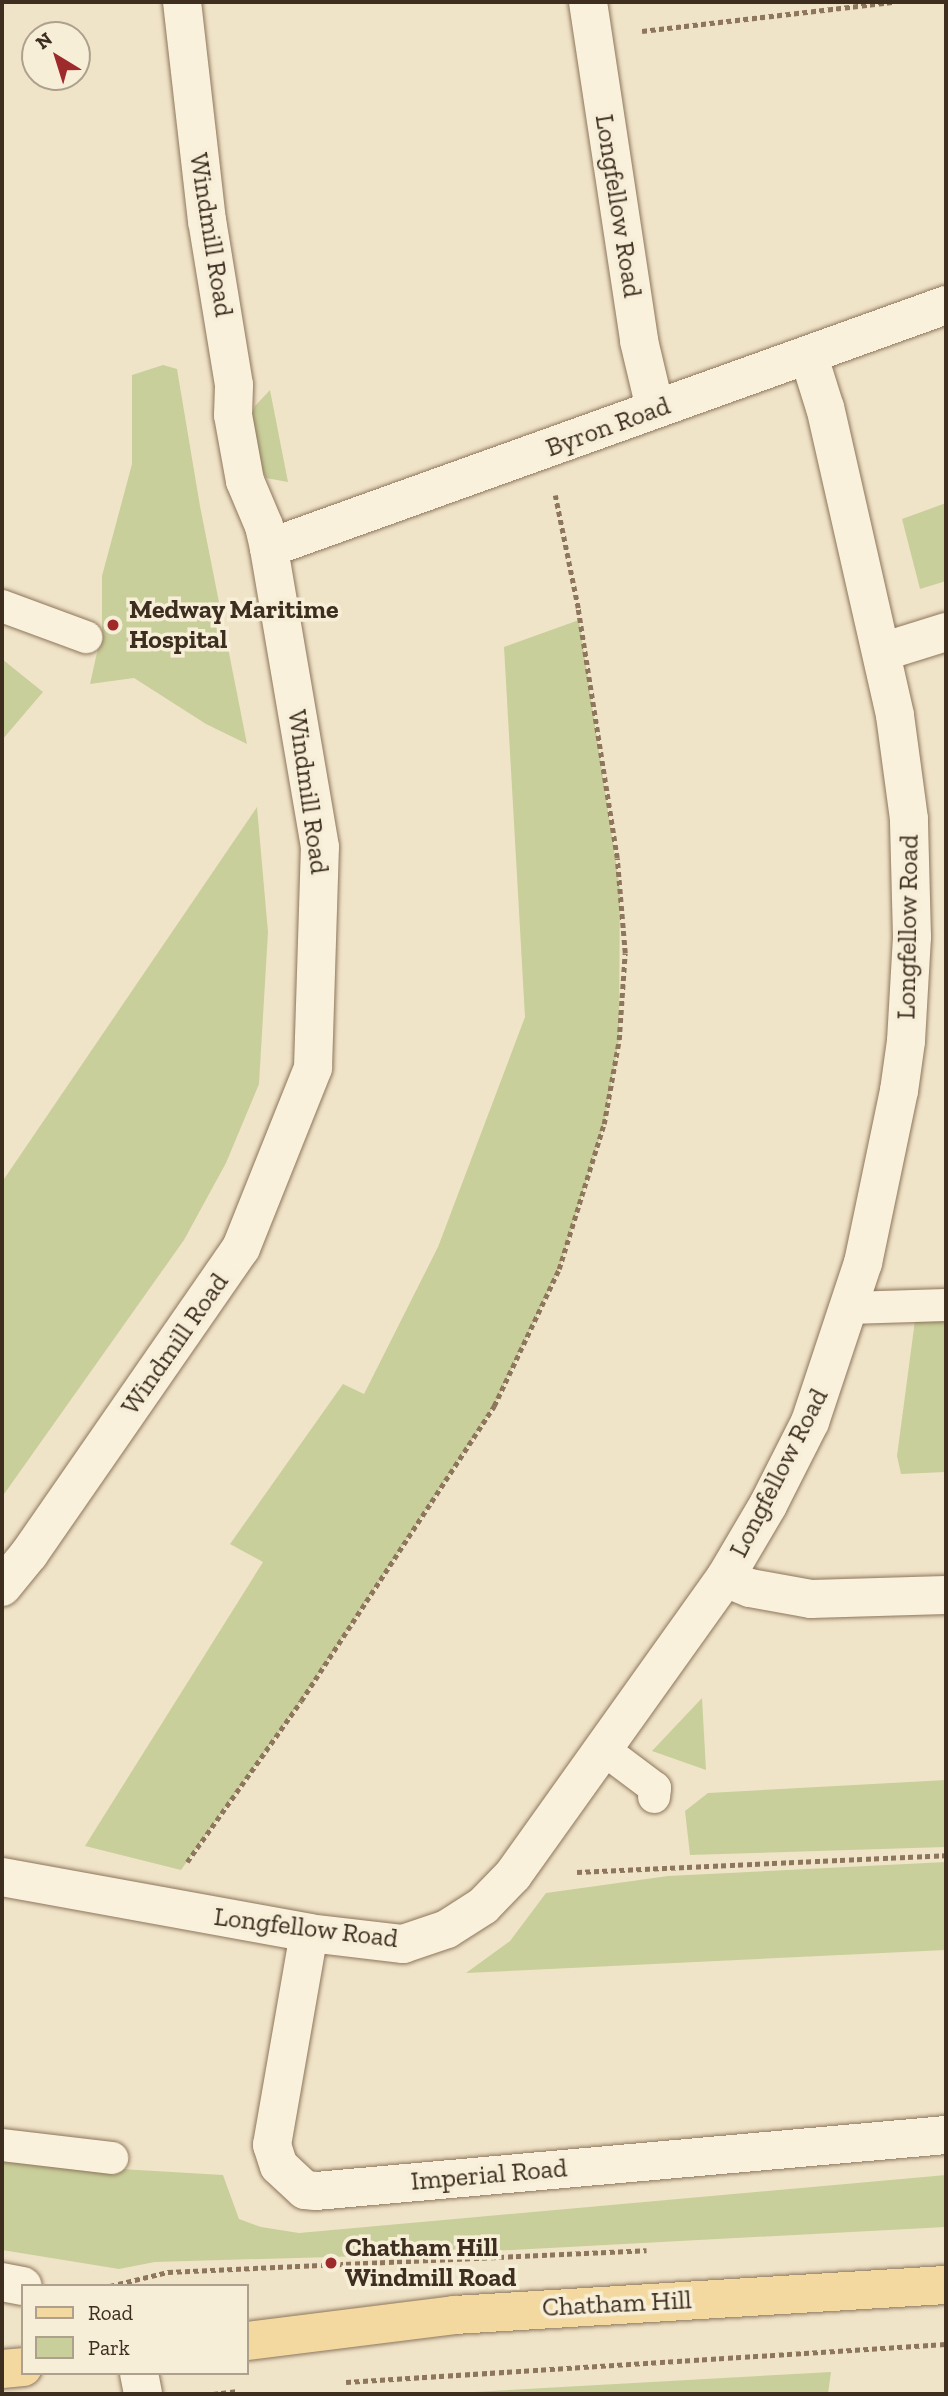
<!DOCTYPE html>
<html>
<head>
<meta charset="utf-8">
<style>
  body { margin:0 }
  #map { position:relative; width:948px; height:2396px; overflow:hidden; background:#f0e4c8; font-family:"Zilla Slab",serif }
  div>[style] { position:absolute }
  .green>* { inset:0; background:#c9cf9b }
  .path>* { height:4.5px; margin-top:-2.25px; transform-origin:0; background:repeating-linear-gradient(90deg,#8d765c 0 5px,transparent 0 8.5px) }
  .roads { filter:drop-shadow(0 0 2px #8d765c) drop-shadow(0 0 2px #8d765c) }
  .lane>* { height:32px; margin:-16px; padding:0 16px; transform-origin:16px; border-radius:16px; background:#faf1dc }
  .street>* { height:38px; margin:-19px; padding:0 19px; transform-origin:19px; border-radius:19px; background:#faf1dc }
  .primary>* { height:38px; margin:-19px; padding:0 19px; transform-origin:19px; border-radius:19px; background:#f3d9a0 }
  .dots>* { width:19px; height:19px; translate:-50% -50%; box-sizing:border-box; border:4px solid #f7eed8; border-radius:50% }
  span { translate:-50% -50%; white-space:nowrap; text-align:center; line-height:1.15; -webkit-text-stroke:7px #f7eed8; paint-order:stroke }
  .street-label { font-size:26px; color:#3d2e20 }
  .poi-label { font-size:26px; color:#3d2e20; font-weight:700 }
  .left { translate:0 -50%; text-align:left }
  .frame { position:absolute; inset:0; border:4px solid #3d2e20; pointer-events:none }
  .legend { position:absolute; left:21px; top:2284px; width:228px; height:91px; box-sizing:border-box; background:#f7eed8; border:2px solid #ada18e; margin:0; padding:9px 12px; list-style:none; font-size:21px; color:#3d2e20 }
  .legend li { display:flex; align-items:center; gap:14px; height:35px }
  .legend b { width:35px; border:2px solid #ada18e }
  .north { position:absolute; left:21px; top:21px; width:70px; height:70px; box-sizing:border-box; background:#f7eed8; border:2px solid #ada18e; border-radius:50%; rotate:322deg; font-size:19px; font-weight:700; line-height:28px; text-align:center; color:#3d2e20 }
  .north::after { content:''; display:block; margin:auto; width:24px; height:32px; background:#9e2a2b; clip-path:polygon(50% 0,100% 100%,50% 72%,0 100%) }
</style>
</head>
<body>
<div id="map">
  <div class="green">
    <i style="clip-path:polygon(163px 365px,177px 369px,200px 506px,247px 744px,206px 724px,134px 678px,90px 684px,102px 630px,102px 576px,132px 464px,132px 375px)"></i>
    <i style="clip-path:polygon(270px 390px,288px 482px,266px 478px,259px 463px,249px 421px,255px 406px)"></i>
    <i style="clip-path:polygon(946px 503px,946px 581px,920px 589px,902px 519px)"></i>
    <i style="clip-path:polygon(579px 620px,620px 889px,619px 1040px,604px 1124px,559px 1269px,494px 1406px,301px 1701px,181px 1870px,85px 1846px,263px 1562px,230px 1544px,343px 1384px,364px 1394px,438px 1247px,525px 1017px,504px 647px)"></i>
    <i style="clip-path:polygon(2px 659px,43px 692px,2px 740px)"></i>
    <i style="clip-path:polygon(257px 807px,268px 932px,259px 1084px,226px 1163px,184px 1240px,2px 1497px,2px 1182px)"></i>
    <i style="clip-path:polygon(946px 1304px,946px 1472px,901px 1474px,897px 1456px,917px 1305px)"></i>
    <i style="clip-path:polygon(702px 1698px,706px 1770px,652px 1751px)"></i>
    <i style="clip-path:polygon(946px 1780px,946px 1847px,690px 1855px,685px 1811px,708px 1793px)"></i>
    <i style="clip-path:polygon(946px 1862px,946px 1950px,466px 1973px,510px 1941px,546px 1893px,668px 1876px)"></i>
    <i style="clip-path:polygon(2px 2162px,223px 2175px,239px 2219px,261px 2227px,299px 2233px,946px 2175px,946px 2227px,435px 2254px,155px 2262px,119px 2269px,2px 2250px)"></i>
    <i style="clip-path:polygon(831px 2372px,828px 2394px,438px 2394px)"></i>
  </div>
  <div class="path">
    <i style="left:642px;top:31px;width:252px;rotate:-6.6deg"></i>
    <i style="left:187px;top:1862px;width:197px;rotate:-54.7deg"></i>
    <i style="left:301px;top:1701px;width:353px;rotate:-56.8deg"></i>
    <i style="left:494px;top:1406px;width:152px;rotate:-64.6deg"></i>
    <i style="left:559px;top:1269px;width:152px;rotate:-72.8deg"></i>
    <i style="left:604px;top:1124px;width:85px;rotate:-79.9deg"></i>
    <i style="left:619px;top:1040px;width:87px;rotate:-86.1deg"></i>
    <i style="left:625px;top:953px;width:95px;rotate:-94.8deg"></i>
    <i style="left:617px;top:858px;width:253px;rotate:-98.9deg"></i>
    <i style="left:578px;top:608px;width:115px;rotate:-101.5deg"></i>
    <i style="left:577px;top:1872px;width:369px;rotate:-2.6deg"></i>
    <i style="left:110px;top:2286px;width:60px;rotate:-13.6deg"></i>
    <i style="left:168px;top:2272px;width:479px;rotate:-2.6deg"></i>
    <i style="left:346px;top:2382px;width:601px;rotate:-3.62deg"></i>
    <i style="left:213px;top:2394px;width:23px;rotate:-7deg"></i>
  </div>
  <div class="roads">
    <div class="lane">
      <i style="left:2px;top:606px;width:90px;rotate:20.3deg"></i>
      <i style="left:849px;top:1308px;width:97px;rotate:-1.8deg"></i>
      <i style="left:603px;top:1749px;width:65px;rotate:36.9deg"></i>
      <i style="left:655px;top:1788px;width:9px;rotate:96deg"></i>
      <i style="left:2px;top:2145px;width:111px;rotate:6.7deg"></i>
    </div>
    <div class="street">
      <i style="left:588px;top:2px;width:343px;rotate:81.4deg"></i>
      <i style="left:639px;top:341px;width:69px;rotate:76.6deg"></i>
      <i style="left:269px;top:548px;width:719px;rotate:-19.74deg"></i>
      <i style="left:882px;top:652px;width:67px;rotate:-17.4deg"></i>
      <i style="left:725px;top:1578px;width:27px;rotate:22deg"></i>
      <i style="left:750px;top:1588px;width:62px;rotate:10.2deg"></i>
      <i style="left:811px;top:1599px;width:135px;rotate:-1.7deg"></i>
      <i style="left:2px;top:1587px;width:43px;rotate:-50.7deg"></i>
      <i style="left:29px;top:1554px;width:372px;rotate:-55.3deg"></i>
      <i style="left:241px;top:1248px;width:194px;rotate:-68.2deg"></i>
      <i style="left:313px;top:1068px;width:221px;rotate:-88.2deg"></i>
      <i style="left:320px;top:847px;width:303px;rotate:-99.7deg"></i>
      <i style="left:269px;top:548px;width:23px;rotate:-103deg"></i>
      <i style="left:264px;top:526px;width:49px;rotate:-112.9deg"></i>
      <i style="left:245px;top:481px;width:67px;rotate:-100.3deg"></i>
      <i style="left:233px;top:415px;width:30px;rotate:-88deg"></i>
      <i style="left:234px;top:385px;width:166px;rotate:-99.3deg"></i>
      <i style="left:207px;top:221px;width:220px;rotate:-96.5deg"></i>
      <i style="left:2px;top:1877px;width:312px;rotate:10.3deg"></i>
      <i style="left:309px;top:1933px;width:95px;rotate:6.7deg"></i>
      <i style="left:403px;top:1944px;width:46px;rotate:-18.8deg"></i>
      <i style="left:447px;top:1929px;width:43px;rotate:-32.6deg"></i>
      <i style="left:483px;top:1906px;width:43px;rotate:-45.9deg"></i>
      <i style="left:513px;top:1875px;width:365px;rotate:-54.5deg"></i>
      <i style="left:725px;top:1578px;width:85px;rotate:-59.5deg"></i>
      <i style="left:768px;top:1505px;width:93px;rotate:-63.2deg"></i>
      <i style="left:810px;top:1422px;width:168px;rotate:-71.6deg"></i>
      <i style="left:863px;top:1263px;width:176px;rotate:-78.2deg"></i>
      <i style="left:899px;top:1091px;width:50px;rotate:-82deg"></i>
      <i style="left:906px;top:1041px;width:104px;rotate:-86.7deg"></i>
      <i style="left:912px;top:937px;width:118px;rotate:-91.5deg"></i>
      <i style="left:909px;top:819px;width:105px;rotate:-97.7deg"></i>
      <i style="left:895px;top:715px;width:315px;rotate:-102.8deg"></i>
      <i style="left:825px;top:408px;width:53px;rotate:-107.4deg"></i>
      <i style="left:309px;top:1933px;width:215px;rotate:99.9deg"></i>
      <i style="left:272px;top:2145px;width:22px;rotate:72deg"></i>
      <i style="left:279px;top:2166px;width:35px;rotate:43deg"></i>
      <i style="left:305px;top:2190px;width:11px;rotate:5deg"></i>
      <i style="left:316px;top:2191px;width:632px;rotate:-5.08deg"></i>
      <i style="left:2px;top:2282px;width:21px;rotate:11deg"></i>
      <i style="left:139px;top:2373px;width:21px;rotate:79deg"></i>
    </div>
    <div class="primary">
      <i style="left:247px;top:2341px;width:210px;rotate:-7.1deg"></i>
      <i style="left:455px;top:2315px;width:492px;rotate:-3.5deg"></i>
      <i style="left:2px;top:2369px;width:21px;rotate:-5deg"></i>
    </div>
  </div>
  <div class="dots">
    <i style="left:113px;top:625px;background:#9e2a2b"></i>
    <i style="left:331px;top:2263px;background:#9e2a2b"></i>
  </div>
  <div class="street-label">
    <span style="left:618px;top:206px;rotate:81deg">Longfellow Road</span>
    <span style="left:211px;top:235px;rotate:81deg">Windmill Road</span>
    <span style="left:608px;top:427px;rotate:-20deg">Byron Road</span>
    <span style="left:308px;top:792px;rotate:82deg">Windmill Road</span>
    <span style="left:908px;top:927px;rotate:-89deg">Longfellow Road</span>
    <span style="left:175px;top:1344px;rotate:-55deg">Windmill Road</span>
    <span style="left:779px;top:1473px;rotate:-63deg">Longfellow Road</span>
    <span style="left:306px;top:1928px;rotate:7deg">Longfellow Road</span>
    <span style="left:489px;top:2175px;rotate:-5deg">Imperial Road</span>
    <span style="left:617px;top:2304px;rotate:-3deg">Chatham Hill</span>
  </div>
  <div class="poi-label">
    <span class="left" style="left:129px;top:625px">Medway Maritime<br>Hospital</span>
    <span class="left" style="left:345px;top:2263px">Chatham Hill<br>Windmill Road</span>
  </div>
  <div class="frame"></div>
  <ul class="legend">
  <li><b style="height:9px;background:#f3d9a0"></b>Road</li>
  <li><b style="height:19px;background:#c9cf9b"></b>Park</li>
  </ul>
  <div class="north">N</div>
</div>
</body>
</html>
